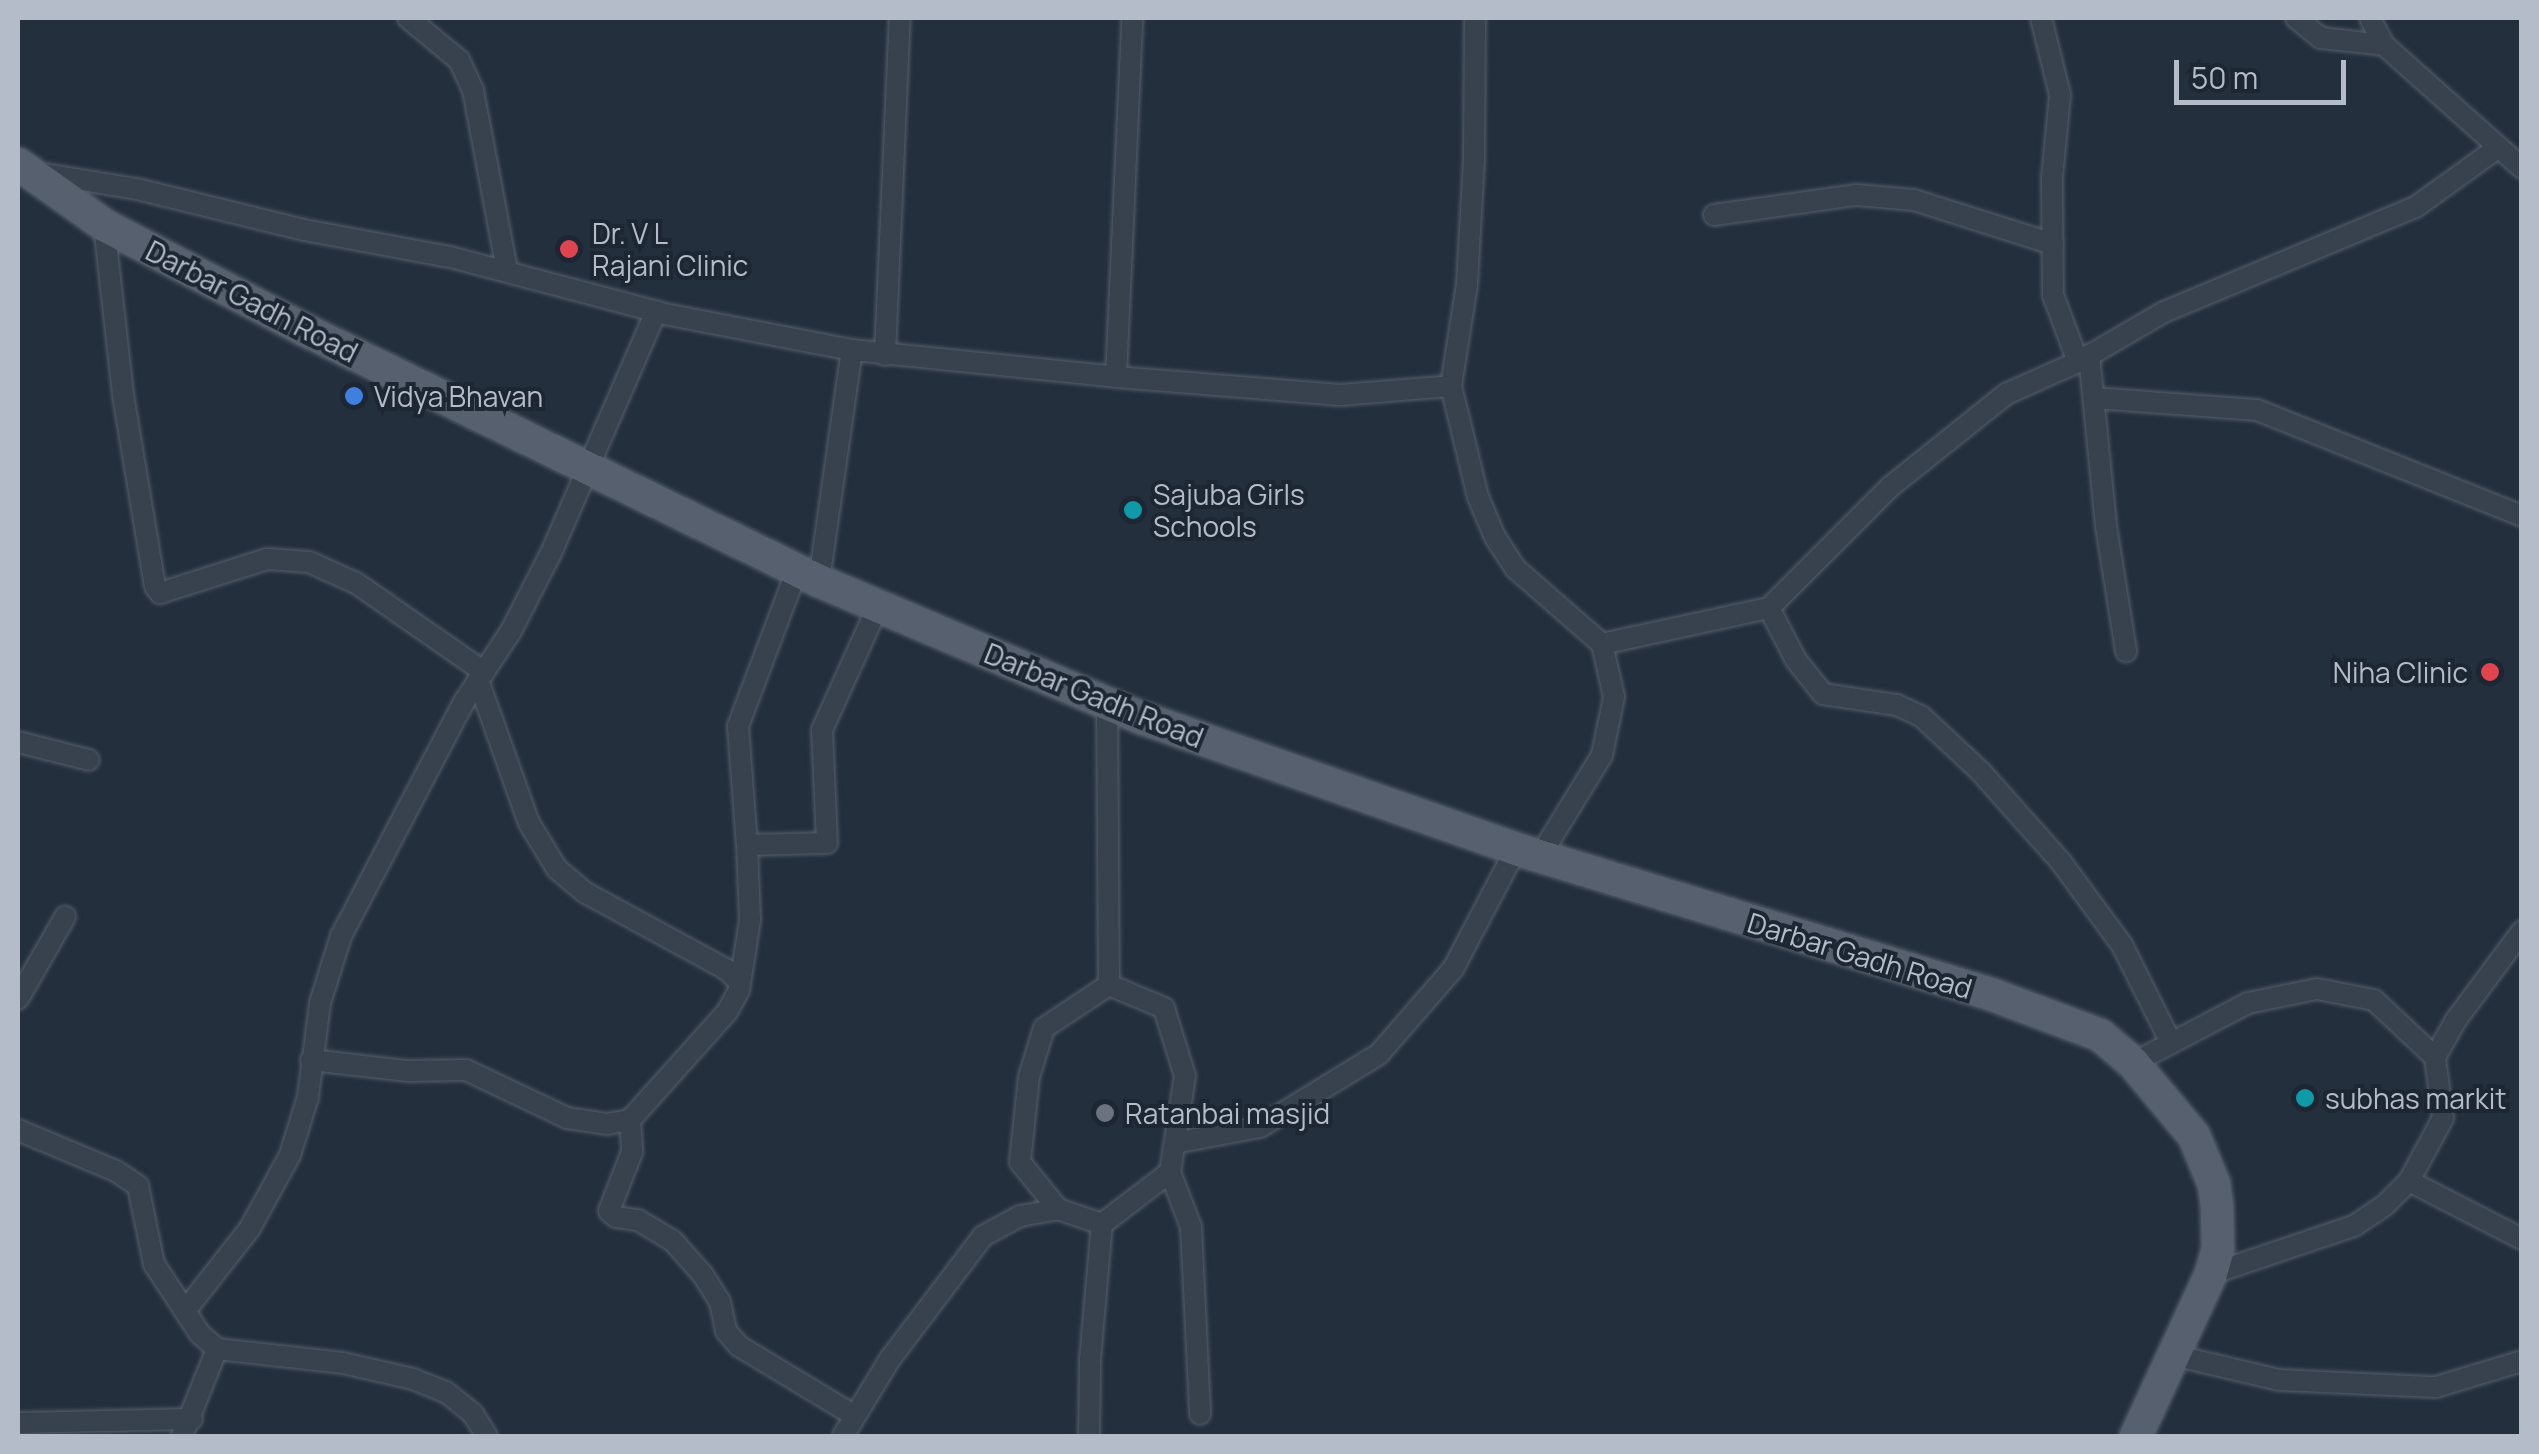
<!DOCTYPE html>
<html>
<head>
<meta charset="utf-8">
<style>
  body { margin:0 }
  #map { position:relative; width:2539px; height:1454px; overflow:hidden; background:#242f3e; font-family:Manrope,sans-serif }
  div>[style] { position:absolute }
  .roads { filter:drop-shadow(0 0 2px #565f6c) drop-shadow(0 0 2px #565f6c) }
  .street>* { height:20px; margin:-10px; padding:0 10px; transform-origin:10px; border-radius:10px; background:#38414e }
  .primary>* { height:32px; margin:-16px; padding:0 16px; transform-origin:16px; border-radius:16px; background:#56606e }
  .dots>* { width:28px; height:28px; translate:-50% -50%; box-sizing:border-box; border:5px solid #1d2633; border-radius:50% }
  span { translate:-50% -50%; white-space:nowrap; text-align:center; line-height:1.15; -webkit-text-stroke:8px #1d2633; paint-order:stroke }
  .poi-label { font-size:28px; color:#b4bcc9 }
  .left { translate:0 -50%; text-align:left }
  .right { translate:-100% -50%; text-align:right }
  .street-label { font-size:28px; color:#b4bcc9 }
  .frame { position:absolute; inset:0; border:20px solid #b4bcc9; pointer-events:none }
  .scale { position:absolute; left:2174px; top:60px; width:172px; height:45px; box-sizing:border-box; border:5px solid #b4bcc9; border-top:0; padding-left:12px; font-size:30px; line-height:35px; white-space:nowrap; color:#b4bcc9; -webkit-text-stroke:8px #1d2633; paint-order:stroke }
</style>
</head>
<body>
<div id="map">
  <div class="roads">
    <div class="street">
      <i style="left:408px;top:18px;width:66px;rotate:39.5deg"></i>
      <i style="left:459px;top:60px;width:33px;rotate:65deg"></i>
      <i style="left:473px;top:90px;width:183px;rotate:79.3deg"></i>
      <i style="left:1475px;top:18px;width:141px;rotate:90.4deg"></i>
      <i style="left:1474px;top:159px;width:125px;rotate:93.2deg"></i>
      <i style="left:1467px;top:284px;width:103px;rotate:98.9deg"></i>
      <i style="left:1451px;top:386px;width:114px;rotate:76.3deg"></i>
      <i style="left:1478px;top:497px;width:43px;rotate:67deg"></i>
      <i style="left:1495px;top:537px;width:38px;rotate:57deg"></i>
      <i style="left:1516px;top:569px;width:114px;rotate:41.1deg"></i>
      <i style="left:1602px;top:644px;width:54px;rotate:77.2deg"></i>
      <i style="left:1614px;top:697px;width:59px;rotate:101.7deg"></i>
      <i style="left:1602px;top:755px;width:119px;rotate:121.5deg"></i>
      <i style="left:2041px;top:18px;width:79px;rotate:76.1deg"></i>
      <i style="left:2060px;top:95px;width:83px;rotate:95.5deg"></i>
      <i style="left:2052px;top:178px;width:117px;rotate:89.5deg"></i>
      <i style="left:2053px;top:295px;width:72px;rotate:69.5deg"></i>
      <i style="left:2296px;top:18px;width:32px;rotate:39deg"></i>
      <i style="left:2321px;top:38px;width:63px;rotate:6.3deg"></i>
      <i style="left:2370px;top:18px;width:30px;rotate:63deg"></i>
      <i style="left:2384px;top:45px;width:185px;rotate:41.7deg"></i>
      <i style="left:39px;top:173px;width:99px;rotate:9.3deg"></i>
      <i style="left:137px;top:189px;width:172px;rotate:13.8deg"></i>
      <i style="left:304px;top:230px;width:148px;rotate:10.5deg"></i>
      <i style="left:450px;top:257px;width:228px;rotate:14.8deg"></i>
      <i style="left:670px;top:315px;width:185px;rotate:10.9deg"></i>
      <i style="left:852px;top:350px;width:265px;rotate:5.8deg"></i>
      <i style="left:1116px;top:377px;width:359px;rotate:-87.4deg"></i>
      <i style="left:1714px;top:215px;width:144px;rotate:-8deg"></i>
      <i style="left:1857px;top:195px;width:57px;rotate:5deg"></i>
      <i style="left:1914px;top:200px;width:146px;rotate:17.6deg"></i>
      <i style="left:104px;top:225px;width:171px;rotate:83.6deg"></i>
      <i style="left:123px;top:395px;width:194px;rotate:80.5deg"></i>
      <i style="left:155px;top:586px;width:9px;rotate:54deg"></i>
      <i style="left:160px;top:593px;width:112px;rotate:-17.6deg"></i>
      <i style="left:267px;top:559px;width:42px;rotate:4.1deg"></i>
      <i style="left:309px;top:562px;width:51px;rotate:24.1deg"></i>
      <i style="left:356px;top:583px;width:156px;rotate:34.8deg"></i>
      <i style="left:885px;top:355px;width:337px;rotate:-87.5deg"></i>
      <i style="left:2089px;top:355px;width:172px;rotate:84.3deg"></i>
      <i style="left:2106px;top:526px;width:127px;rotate:80.9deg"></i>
      <i style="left:1116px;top:377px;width:225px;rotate:4.6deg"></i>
      <i style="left:1340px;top:395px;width:111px;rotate:-4.6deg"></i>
      <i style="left:2094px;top:398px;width:163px;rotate:4.2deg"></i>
      <i style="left:2257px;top:410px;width:285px;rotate:21.8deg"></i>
      <i style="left:797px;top:570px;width:167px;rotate:110.7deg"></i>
      <i style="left:738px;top:726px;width:119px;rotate:85.7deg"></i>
      <i style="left:747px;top:845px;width:80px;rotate:-1.4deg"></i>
      <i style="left:827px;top:843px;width:113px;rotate:-92.5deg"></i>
      <i style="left:822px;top:730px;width:136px;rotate:-65.7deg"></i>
      <i style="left:819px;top:581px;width:233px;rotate:-81.9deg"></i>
      <i style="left:1769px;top:608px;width:59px;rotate:62.6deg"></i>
      <i style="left:1796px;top:660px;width:43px;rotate:51.5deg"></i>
      <i style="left:1823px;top:694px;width:75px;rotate:8.5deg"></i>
      <i style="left:1897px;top:705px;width:26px;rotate:25deg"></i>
      <i style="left:1921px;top:716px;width:81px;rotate:43deg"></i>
      <i style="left:1980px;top:771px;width:122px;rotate:48.3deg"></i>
      <i style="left:2061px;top:862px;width:103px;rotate:53.7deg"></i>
      <i style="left:2122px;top:945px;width:110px;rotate:63.4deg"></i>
      <i style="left:1602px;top:644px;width:171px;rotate:-12.2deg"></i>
      <i style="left:1769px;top:608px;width:171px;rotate:-45deg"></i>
      <i style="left:1890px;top:487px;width:149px;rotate:-38.7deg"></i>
      <i style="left:2006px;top:394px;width:79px;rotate:-24deg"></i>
      <i style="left:2078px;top:362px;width:99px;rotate:-30.2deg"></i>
      <i style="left:2164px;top:312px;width:274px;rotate:-22.7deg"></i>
      <i style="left:2417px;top:206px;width:97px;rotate:-35.8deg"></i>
      <i style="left:478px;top:680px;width:152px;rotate:70.4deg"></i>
      <i style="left:529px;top:823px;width:54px;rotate:58.7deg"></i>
      <i style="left:557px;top:869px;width:38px;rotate:40deg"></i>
      <i style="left:586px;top:893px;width:161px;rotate:28.6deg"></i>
      <i style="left:727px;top:970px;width:17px;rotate:45deg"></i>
      <i style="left:1107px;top:702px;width:283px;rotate:89.6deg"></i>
      <i style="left:18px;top:742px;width:73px;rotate:14.2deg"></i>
      <i style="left:18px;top:999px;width:95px;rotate:-60.2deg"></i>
      <i style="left:311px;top:1060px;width:98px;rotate:6.5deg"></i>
      <i style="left:408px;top:1071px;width:58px;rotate:-1deg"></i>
      <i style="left:466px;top:1070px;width:112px;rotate:25.4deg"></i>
      <i style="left:567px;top:1118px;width:40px;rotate:8.5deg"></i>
      <i style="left:607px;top:1124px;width:23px;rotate:-10deg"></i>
      <i style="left:630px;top:1120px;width:145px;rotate:-48.1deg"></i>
      <i style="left:727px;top:1012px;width:25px;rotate:-61deg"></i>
      <i style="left:739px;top:990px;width:71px;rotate:-81.1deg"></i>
      <i style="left:750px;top:920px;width:75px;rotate:-92.3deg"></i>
      <i style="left:2133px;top:1063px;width:130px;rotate:-27.6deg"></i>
      <i style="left:2248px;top:1003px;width:70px;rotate:-11.5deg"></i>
      <i style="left:2317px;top:989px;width:58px;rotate:10.9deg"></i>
      <i style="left:2374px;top:1000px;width:83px;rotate:43.1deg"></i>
      <i style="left:630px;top:1120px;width:32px;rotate:86deg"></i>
      <i style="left:632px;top:1152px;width:63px;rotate:111.3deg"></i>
      <i style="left:609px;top:1211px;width:9px;rotate:41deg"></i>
      <i style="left:616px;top:1217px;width:22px;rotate:8deg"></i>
      <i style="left:638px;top:1220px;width:41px;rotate:31deg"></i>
      <i style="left:673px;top:1241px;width:45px;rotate:48.6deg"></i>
      <i style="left:703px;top:1275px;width:32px;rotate:58deg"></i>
      <i style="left:720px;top:1302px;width:30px;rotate:78deg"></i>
      <i style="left:726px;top:1331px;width:20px;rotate:49deg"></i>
      <i style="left:739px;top:1346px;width:135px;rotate:31.1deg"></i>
      <i style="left:18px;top:1130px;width:106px;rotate:22.7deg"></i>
      <i style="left:116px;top:1171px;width:27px;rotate:34deg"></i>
      <i style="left:138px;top:1186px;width:80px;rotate:78.4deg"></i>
      <i style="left:154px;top:1264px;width:84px;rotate:56.7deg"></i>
      <i style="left:200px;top:1334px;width:23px;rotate:41deg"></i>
      <i style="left:217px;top:1349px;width:127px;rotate:6.3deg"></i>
      <i style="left:343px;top:1363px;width:72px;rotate:12.9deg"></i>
      <i style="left:413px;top:1379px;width:35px;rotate:22deg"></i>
      <i style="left:446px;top:1392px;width:35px;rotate:39deg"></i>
      <i style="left:473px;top:1414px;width:26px;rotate:58deg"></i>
      <i style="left:1175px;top:1143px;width:86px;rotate:-10.7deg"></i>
      <i style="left:1260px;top:1127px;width:140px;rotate:-31.5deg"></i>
      <i style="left:1379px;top:1054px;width:113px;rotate:-49deg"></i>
      <i style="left:1453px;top:969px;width:136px;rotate:-62.3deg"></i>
      <i style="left:1170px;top:1172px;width:59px;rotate:69.1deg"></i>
      <i style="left:1191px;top:1227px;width:187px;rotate:87.2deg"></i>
      <i style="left:2409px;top:1181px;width:127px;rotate:27.2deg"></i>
      <i style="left:1102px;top:1224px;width:46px;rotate:-161.2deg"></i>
      <i style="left:1058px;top:1209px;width:60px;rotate:-129deg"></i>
      <i style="left:1020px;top:1162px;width:85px;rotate:-84deg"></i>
      <i style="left:1029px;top:1077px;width:51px;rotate:-73deg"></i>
      <i style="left:1044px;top:1028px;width:78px;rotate:-33.5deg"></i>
      <i style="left:2211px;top:1274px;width:151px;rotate:-18.6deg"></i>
      <i style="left:2354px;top:1226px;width:36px;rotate:-34deg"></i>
      <i style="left:2384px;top:1206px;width:35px;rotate:-45deg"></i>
      <i style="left:2409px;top:1181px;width:72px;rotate:-61.6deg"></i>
      <i style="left:2443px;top:1118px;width:62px;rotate:-97.5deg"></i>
      <i style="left:2435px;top:1057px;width:43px;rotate:-60.4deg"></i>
      <i style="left:2456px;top:1020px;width:111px;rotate:-53.4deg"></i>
      <i style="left:185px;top:1311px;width:105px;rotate:-51.9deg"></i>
      <i style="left:250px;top:1228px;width:83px;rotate:-61.3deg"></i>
      <i style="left:290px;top:1155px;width:61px;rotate:-72.8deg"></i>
      <i style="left:308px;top:1097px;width:95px;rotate:-82.7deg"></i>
      <i style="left:320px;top:1003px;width:70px;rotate:-72.6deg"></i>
      <i style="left:341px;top:936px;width:264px;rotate:-62.3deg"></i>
      <i style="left:464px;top:702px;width:85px;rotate:-56.5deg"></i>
      <i style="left:511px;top:631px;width:88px;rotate:-62.9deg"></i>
      <i style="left:551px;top:553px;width:264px;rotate:-66.5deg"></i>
      <i style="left:2177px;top:1356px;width:105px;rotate:13.2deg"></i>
      <i style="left:2279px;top:1380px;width:157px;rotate:2.6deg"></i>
      <i style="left:2436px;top:1387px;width:90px;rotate:-16.8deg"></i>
      <i style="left:18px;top:1423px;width:174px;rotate:-1.3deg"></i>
      <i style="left:182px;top:1436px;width:94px;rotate:-68.1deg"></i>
      <i style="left:843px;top:1436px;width:90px;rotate:-58.6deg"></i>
      <i style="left:890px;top:1359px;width:154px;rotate:-52.9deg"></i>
      <i style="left:983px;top:1236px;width:42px;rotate:-28.4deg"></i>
      <i style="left:1020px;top:1216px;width:39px;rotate:-10deg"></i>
      <i style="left:1089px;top:1436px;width:76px;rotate:-89.2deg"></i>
      <i style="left:1090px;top:1360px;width:137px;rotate:-85deg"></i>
      <i style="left:1102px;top:1224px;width:86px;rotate:-37.4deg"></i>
      <i style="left:1170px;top:1172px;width:97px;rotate:-81.1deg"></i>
      <i style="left:1185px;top:1076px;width:71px;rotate:-107.2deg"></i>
      <i style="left:1164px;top:1008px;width:60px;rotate:-157.3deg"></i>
    </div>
    <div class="primary">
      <i style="left:18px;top:164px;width:105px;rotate:35.3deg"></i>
      <i style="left:104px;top:225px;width:225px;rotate:27.6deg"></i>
      <i style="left:303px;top:329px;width:574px;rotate:26.03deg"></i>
      <i style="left:819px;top:581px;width:351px;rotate:23deg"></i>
      <i style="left:1142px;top:718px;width:396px;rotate:19.3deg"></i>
      <i style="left:1516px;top:849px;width:499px;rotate:17deg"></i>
      <i style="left:1993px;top:995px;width:114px;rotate:20.5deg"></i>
      <i style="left:2100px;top:1035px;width:43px;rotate:40.3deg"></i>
      <i style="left:2133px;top:1063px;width:95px;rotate:50.1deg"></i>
      <i style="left:2194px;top:1136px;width:52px;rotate:67.4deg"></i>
      <i style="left:2214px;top:1184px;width:22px;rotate:82deg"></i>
      <i style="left:2217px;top:1206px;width:43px;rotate:88.7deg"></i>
      <i style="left:2218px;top:1249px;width:26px;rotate:106deg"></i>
      <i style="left:2211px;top:1274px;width:179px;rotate:114.8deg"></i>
    </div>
  </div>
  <div class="dots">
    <i style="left:569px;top:249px;background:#e0444e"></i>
    <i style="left:354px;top:396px;background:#3f7fe0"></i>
    <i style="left:1133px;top:510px;background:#0f9aa8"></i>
    <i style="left:2490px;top:672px;background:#e0444e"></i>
    <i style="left:2305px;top:1098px;background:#0f9aa8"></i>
    <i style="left:1105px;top:1113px;background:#6b7280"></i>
  </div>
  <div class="poi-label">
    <span class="left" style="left:592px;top:249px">Dr. V L<br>Rajani Clinic</span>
    <span class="left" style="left:374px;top:396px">Vidya Bhavan</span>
    <span class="left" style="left:1153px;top:510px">Sajuba Girls<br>Schools</span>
    <span class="right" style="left:2468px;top:672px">Niha Clinic</span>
    <span class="left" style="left:2325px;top:1098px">subhas markit</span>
    <span class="left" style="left:1125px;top:1113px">Ratanbai masjid</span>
  </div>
  <div class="street-label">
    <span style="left:252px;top:301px;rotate:27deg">Darbar Gadh Road</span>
    <span style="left:1094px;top:695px;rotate:22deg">Darbar Gadh Road</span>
    <span style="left:1860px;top:955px;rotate:17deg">Darbar Gadh Road</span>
  </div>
  <div class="frame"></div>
  <div class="scale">50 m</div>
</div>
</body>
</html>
